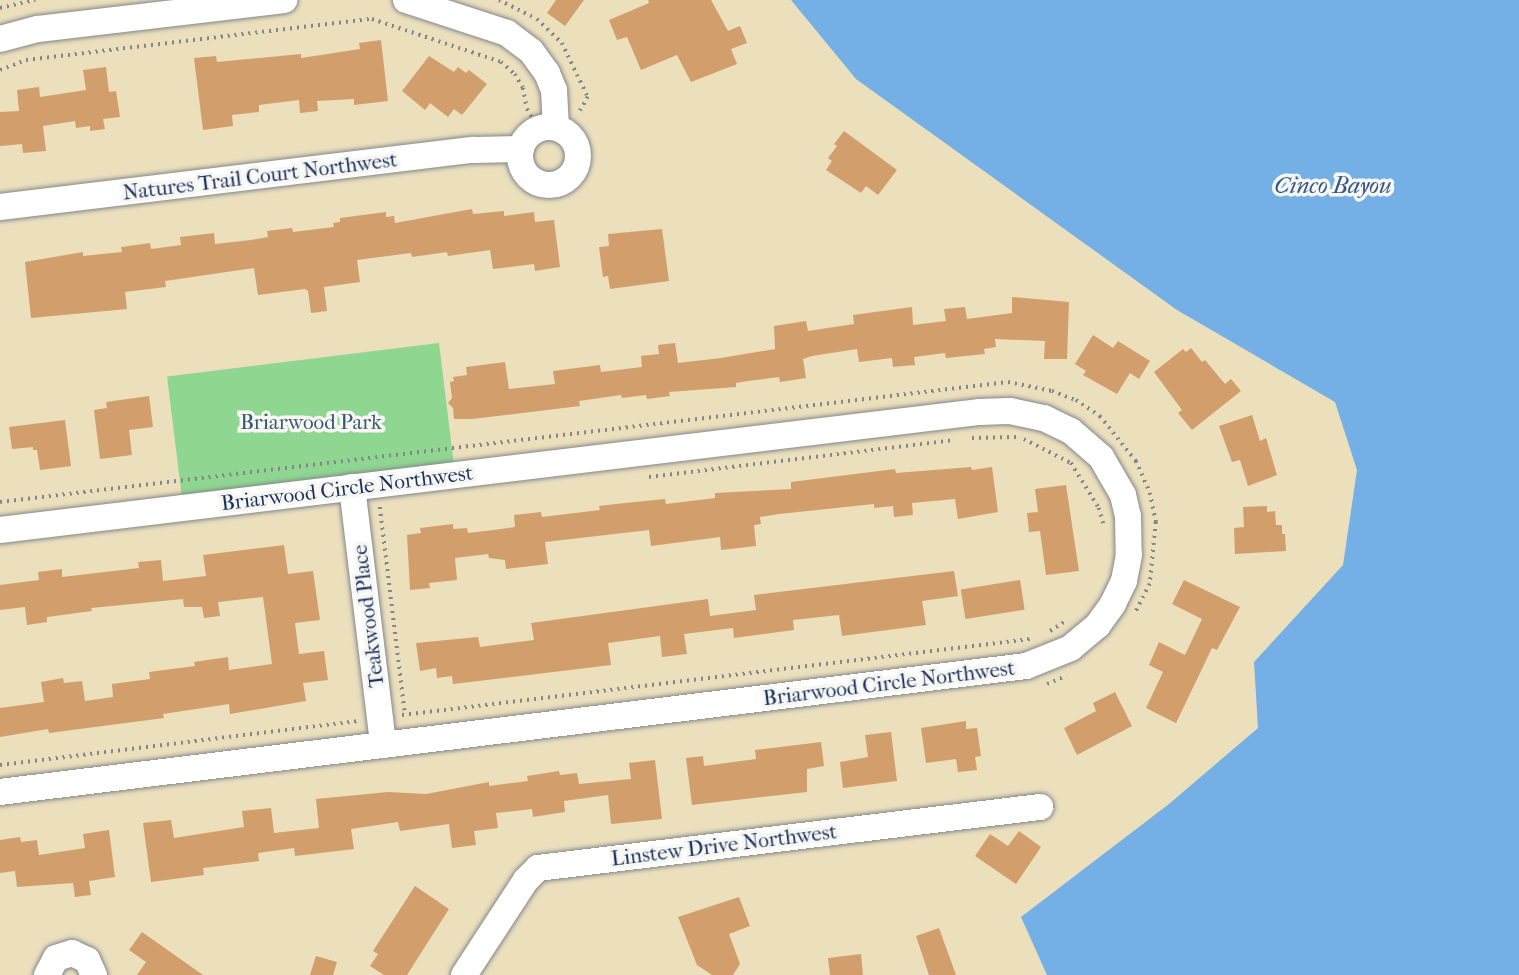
<!DOCTYPE html>
<html>
<head>
<meta charset="utf-8">
<style>
  body { margin:0 }
  #map { position:relative; width:1519px; height:975px; overflow:hidden; background:#ebdfbc; font-family:"IM FELL French Canon",serif }
  div>[style] { position:absolute }
  .green>* { inset:0; background:#8fd791; transform-origin:0 0 }
  .water>* { inset:0; background:#74afe5 }
  .building>* { inset:0; background:#d29f6c; transform-origin:0 0 }
  .path>* { height:3.5px; margin-top:-1.75px; transform-origin:0; background:repeating-linear-gradient(90deg,#83878d 0 2px,transparent 0 7px) }
  .roads { filter:drop-shadow(0 0 2px #83878d) drop-shadow(0 0 2px #83878d) }
  .minor>* { height:26px; margin:-13px; padding:0 13px; transform-origin:13px; border-radius:13px; background:#fff }
  .minor>.ring { margin:-13px; padding:0; box-sizing:content-box; background:none; border:26px solid #fff; border-radius:50% }
  span { translate:-50% -50%; white-space:nowrap; text-align:center; line-height:1.15; -webkit-text-stroke:7px #f6f6f2; paint-order:stroke }
  .street-label { font-size:21px; color:#1b2f5e }
  .park-label { font-size:21px; color:#38596b }
  .water-label { font-size:23px; color:#365586; font-style:italic }
</style>
</head>
<body>
<div id="map">
  <div class="green">
    <i style="left:439px;top:343px;width:125px;height:274px;rotate:83deg"></i>
  </div>
  <div class="water">
    <i style="clip-path:polygon(791px 0,1519px 0,1519px 975px,1047px 975px,1021px 917px,1169px 804px,1258px 728px,1254px 662px,1343px 565px,1357px 470px,1335px 402px,1177px 310px,856px 79px)"></i>
  </div>
  <div class="building">
    <i style="clip-path:polygon(556px 0,584px 0,565px 26px,547px 13px)"></i>
    <i style="clip-path:polygon(648px 0,711px 0,728px 31px,740px 26px,747px 43px,731px 49px,737px 64px,691px 82px,677px 55px,641px 70px,627px 37px,617px 40px,609px 20px,649px 3px)"></i>
    <i style="clip-path:polygon(381px 40px,388px 101px,354px 105px,354px 99px,317px 101px,318px 111px,300px 113px,299px 100px,259px 105px,259px 112px,232px 115px,233px 126px,203px 130px,194px 58px,216px 56px,217px 62px,301px 54px,301px 58px,360px 49px,359px 43px)"></i>
    <i style="clip-path:polygon(429px 56px,454px 72px,458px 67px,466px 73px,469px 70px,487px 84px,462px 115px,454px 109px,448px 117px,430px 103px,425px 110px,402px 91px)"></i>
    <i style="clip-path:polygon(106px 67px,109px 92px,116px 91px,120px 117px,103px 119px,105px 129px,90px 131px,90px 126px,76px 128px,75px 121px,43px 126px,46px 151px,23px 153px,22px 144px,0 146px,0 112px,19px 111px,17px 90px,39px 87px,40px 97px,86px 90px,83px 70px)"></i>
    <i style="clip-path:polygon(844px 131px,897px 170px,878px 195px,866px 186px,861px 193px,826px 170px,832px 161px,828px 158px,837px 146px,834px 144px)"></i>
    <i style="clip-path:polygon(472px 209px,473px 214px,504px 211px,504px 216px,534px 212px,535px 222px,554px 220px,560px 267px,535px 271px,534px 264px,493px 269px,490px 250px,448px 256px,447px 252px,412px 257px,411px 253px,357px 260px,360px 282px,324px 287px,327px 311px,311px 313px,308px 291px,305px 289px,258px 295px,254px 268px,165px 281px,166px 287px,125px 292px,127px 309px,31px 318px,25px 262px,83px 252px,83px 256px,122px 252px,121px 247px,150px 243px,151px 249px,181px 245px,180px 237px,214px 233px,215px 244px,251px 240px,268px 237px,267px 231px,292px 228px,293px 232px,334px 227px,333px 223px,340px 222px,340px 218px,386px 212px,386px 217px,394px 216px,395px 223px)"></i>
    <i style="clip-path:polygon(662px 229px,669px 281px,610px 289px,608px 276px,603px 277px,599px 247px,609px 246px,608px 234px)"></i>
    <i style="clip-path:polygon(1012px 297px,1069px 302px,1067px 359px,1044px 359px,1045px 341px,995px 339px,996px 347px,984px 349px,985px 354px,946px 358px,945px 353px,914px 357px,915px 365px,893px 367px,892px 358px,859px 362px,857px 349px,812px 356px,803px 359px,806px 378px,780px 382px,779px 377px,748px 381px,736px 383px,736px 387px,669px 392px,670px 396px,647px 399px,646px 395px,622px 398px,621px 395px,579px 401px,580px 406px,472px 419px,454px 419px,453px 408px,448px 403px,452px 398px,450px 382px,454px 381px,453px 377px,467px 375px,466px 367px,505px 362px,509px 389px,555px 384px,553px 371px,600px 365px,601px 372px,642px 367px,641px 356px,659px 354px,658px 345px,675px 343px,678px 363px,721px 358px,775px 349px,774px 326px,806px 321px,808px 331px,854px 324px,853px 315px,912px 307px,913px 325px,946px 321px,944px 309px,965px 307px,967px 319px,1012px 313px)"></i>
    <i style="clip-path:polygon(1093px 335px,1113px 348px,1118px 341px,1150px 361px,1139px 379px,1130px 373px,1117px 394px,1083px 375px,1086px 371px,1075px 364px)"></i>
    <i style="clip-path:polygon(1191px 348px,1202px 362px,1205px 360px,1225px 384px,1231px 379px,1241px 391px,1192px 430px,1178px 413px,1182px 410px,1154px 372px,1183px 349px,1186px 352px)"></i>
    <i style="clip-path:polygon(149px 396px,153px 427px,129px 430px,132px 455px,100px 459px,94px 410px,107px 408px,106px 402px)"></i>
    <i style="clip-path:polygon(1252px 415px,1260px 441px,1266px 438px,1277px 475px,1248px 486px,1240px 460px,1232px 462px,1219px 426px)"></i>
    <i style="clip-path:polygon(65px 420px,71px 466px,40px 470px,37px 450px,33px 450px,33px 447px,12px 449px,9px 427px)"></i>
    <i style="clip-path:polygon(971px 467px,972px 470px,992px 467px,998px 512px,958px 519px,955px 499px,912px 503px,913px 515px,894px 517px,893px 506px,874px 508px,874px 504px,779px 514px,760px 517px,761px 524px,754px 525px,756px 546px,721px 550px,720px 537px,651px 546px,649px 530px,545px 542px,548px 564px,506px 569px,505px 560px,489px 558px,488px 554px,455px 558px,457px 580px,429px 583px,430px 588px,410px 590px,407px 535px,421px 533px,420px 528px,453px 524px,453px 529px,467px 528px,468px 533px,494px 530px,515px 527px,514px 515px,541px 512px,542px 517px,600px 510px,599px 506px,625px 503px,665px 499px,666px 504px,715px 498px,715px 493px,791px 489px,791px 482px,895px 469px,896px 473px)"></i>
    <i style="clip-path:polygon(1066px 485px,1079px 571px,1046px 575px,1040px 531px,1029px 532px,1027px 513px,1038px 512px,1035px 489px)"></i>
    <i style="clip-path:polygon(1267px 506px,1267px 512px,1275px 511px,1276px 525px,1282px 525px,1282px 534px,1285px 534px,1286px 551px,1235px 554px,1234px 528px,1244px 527px,1243px 507px)"></i>
    <i style="clip-path:polygon(284px 545px,288px 574px,313px 571px,320px 620px,295px 623px,299px 654px,324px 651px,328px 680px,303px 683px,306px 701px,230px 714px,229px 704px,163px 714px,164px 718px,49px 733px,48px 729px,0 737px,0 708px,44px 702px,41px 682px,63px 678px,64px 683px,82px 681px,85px 701px,113px 697px,112px 684px,150px 679px,149px 672px,195px 666px,194px 662px,228px 657px,229px 670px,272px 664px,263px 597px,218px 602px,220px 616px,204px 618px,202px 607px,184px 607px,183px 599px,91px 608px,92px 611px,47px 617px,47px 622px,27px 625px,25px 607px,0 610px,0 585px,39px 580px,38px 572px,62px 569px,62px 577px,139px 568px,138px 562px,161px 560px,163px 581px,206px 576px,203px 555px)"></i>
    <i style="clip-path:polygon(954px 571px,958px 596px,922px 601px,926px 625px,842px 636px,839px 615px,793px 620px,794px 630px,734px 638px,733px 628px,684px 634px,687px 654px,662px 657px,660px 636px,608px 643px,611px 665px,453px 684px,452px 676px,437px 678px,436px 668px,420px 671px,416px 643px,478px 637px,480px 647px,534px 640px,531px 623px,708px 599px,710px 616px,756px 610px,754px 595px)"></i>
    <i style="left:1020px;top:580px;width:30px;height:60px;rotate:81deg"></i>
    <i style="clip-path:polygon(1184px 580px,1240px 607px,1217px 650px,1212px 648px,1176px 723px,1146px 708px,1163px 672px,1149px 665px,1159px 642px,1185px 655px,1202px 619px,1172px 604px)"></i>
    <i style="clip-path:polygon(1115px 692px,1132px 726px,1077px 755px,1064px 728px,1096px 711px,1093px 703px)"></i>
    <i style="clip-path:polygon(966px 721px,966px 729px,977px 728px,981px 756px,975px 757px,977px 770px,958px 772px,956px 759px,926px 763px,921px 728px)"></i>
    <i style="clip-path:polygon(891px 732px,897px 781px,843px 788px,840px 762px,868px 757px,865px 735px)"></i>
    <i style="clip-path:polygon(821px 742px,824px 766px,807px 769px,807px 792px,692px 805px,686px 758px,703px 756px,704px 766px,756px 759px,755px 750px)"></i>
    <i style="clip-path:polygon(655px 760px,662px 819px,611px 824px,608px 795px,564px 801px,565px 812px,533px 817px,532px 809px,496px 813px,498px 828px,474px 831px,476px 845px,452px 848px,449px 824px,400px 831px,398px 822px,351px 829px,354px 849px,295px 856px,294px 848px,258px 853px,259px 861px,203px 868px,204px 875px,151px 882px,143px 823px,171px 820px,174px 838px,244px 827px,242px 811px,271px 808px,274px 833px,319px 828px,316px 799px,388px 792px,426px 794px,489px 782px,489px 786px,528px 781px,527px 776px,559px 771px,560px 775px,577px 773px,579px 784px,631px 779px,629px 763px)"></i>
    <i style="clip-path:polygon(109px 830px,115px 877px,89px 881px,91px 895px,75px 897px,73px 883px,17px 887px,15px 871px,0 873px,0 840px,20px 837px,21px 842px,37px 840px,39px 855px,85px 848px,83px 834px)"></i>
    <i style="clip-path:polygon(1019px 831px,1041px 847px,1016px 884px,975px 856px,990px 834px,1008px 846px)"></i>
    <i style="clip-path:polygon(415px 886px,449px 909px,407px 975px,384px 975px,370px 966px,378px 954px,373px 951px)"></i>
    <i style="clip-path:polygon(739px 897px,750px 926px,729px 934px,740px 964px,733px 975px,712px 975px,697px 965px,678px 917px)"></i>
    <i style="clip-path:polygon(939px 928px,956px 975px,929px 975px,916px 936px)"></i>
    <i style="clip-path:polygon(142px 932px,203px 975px,137px 975px,146px 962px,129px 950px)"></i>
    <i style="clip-path:polygon(861px 954px,863px 975px,830px 975px,828px 958px)"></i>
    <i style="clip-path:polygon(316px 956px,337px 962px,333px 975px,310px 975px)"></i>
  </div>
  <div class="path">
    <i style="left:499px;top:0;width:42px;rotate:26.6deg"></i>
    <i style="left:537px;top:19px;width:35px;rotate:44deg"></i>
    <i style="left:562px;top:43px;width:60px;rotate:64.3deg"></i>
    <i style="left:588px;top:97px;width:18px;rotate:119deg"></i>
    <i style="left:0;top:8px;width:36px;rotate:-13deg"></i>
    <i style="left:0;top:70px;width:28px;rotate:-21deg"></i>
    <i style="left:26px;top:60px;width:348px;rotate:-6.8deg"></i>
    <i style="left:372px;top:19px;width:136px;rotate:18.4deg"></i>
    <i style="left:501px;top:62px;width:18px;rotate:41deg"></i>
    <i style="left:515px;top:74px;width:16px;rotate:60deg"></i>
    <i style="left:523px;top:88px;width:21px;rotate:79deg"></i>
    <i style="left:527px;top:109px;width:12px;rotate:59deg"></i>
    <i style="left:972px;top:438px;width:44px;rotate:-1.3deg"></i>
    <i style="left:1024px;top:439px;width:53px;rotate:27.1deg"></i>
    <i style="left:1071px;top:463px;width:53px;rotate:58.1deg"></i>
    <i style="left:1099px;top:508px;width:19px;rotate:74deg"></i>
    <i style="left:649px;top:477px;width:307px;rotate:-6.9deg"></i>
    <i style="left:0;top:502px;width:1015px;rotate:-6.79deg"></i>
    <i style="left:1008px;top:382px;width:45px;rotate:11.6deg"></i>
    <i style="left:1052px;top:391px;width:26px;rotate:21deg"></i>
    <i style="left:1076px;top:400px;width:29px;rotate:34deg"></i>
    <i style="left:1100px;top:416px;width:58px;rotate:51.3deg"></i>
    <i style="left:1136px;top:461px;width:35px;rotate:66deg"></i>
    <i style="left:1150px;top:493px;width:30px;rotate:78deg"></i>
    <i style="left:1156px;top:522px;width:62px;rotate:95.5deg"></i>
    <i style="left:1150px;top:584px;width:33px;rotate:117deg"></i>
    <i style="left:380px;top:507px;width:209px;rotate:83.1deg"></i>
    <i style="left:1050px;top:631px;width:20px;rotate:-33deg"></i>
    <i style="left:1047px;top:684px;width:21px;rotate:-23deg"></i>
    <i style="left:402px;top:715px;width:633px;rotate:-6.9deg"></i>
    <i style="left:0;top:765px;width:362px;rotate:-7deg"></i>
  </div>
  <div class="roads">
    <div class="minor">
      <i style="left:406px;top:0;width:106px;rotate:18.1deg"></i>
      <i style="left:507px;top:33px;width:30px;rotate:37deg"></i>
      <i style="left:531px;top:51px;width:27px;rotate:54deg"></i>
      <i style="left:547px;top:73px;width:18px;rotate:68deg"></i>
      <i style="left:554px;top:90px;width:37px;rotate:87deg"></i>
      <i style="left:0;top:39px;width:39px;rotate:-15deg"></i>
      <i style="left:38px;top:29px;width:248px;rotate:-6.7deg"></i>
      <i class="ring" style="left:520px;top:127px;width:32px;height:32px"></i>
      <i style="left:0;top:207px;width:477px;rotate:-6.9deg"></i>
      <i style="left:474px;top:150px;width:47px;rotate:-1.2deg"></i>
      <i style="left:352px;top:487px;width:260px;rotate:83.1deg"></i>
      <i style="left:0;top:530px;width:987px;rotate:-6.87deg"></i>
      <i style="left:980px;top:412px;width:30px;rotate:-2deg"></i>
      <i style="left:1010px;top:411px;width:35px;rotate:12deg"></i>
      <i style="left:1044px;top:418px;width:30px;rotate:26deg"></i>
      <i style="left:1071px;top:431px;width:40px;rotate:41deg"></i>
      <i style="left:1101px;top:457px;width:44px;rotate:59.9deg"></i>
      <i style="left:1123px;top:495px;width:22px;rotate:77deg"></i>
      <i style="left:1128px;top:516px;width:39px;rotate:89deg"></i>
      <i style="left:1129px;top:555px;width:26px;rotate:101deg"></i>
      <i style="left:1124px;top:581px;width:25px;rotate:116deg"></i>
      <i style="left:1113px;top:604px;width:26px;rotate:126deg"></i>
      <i style="left:1098px;top:625px;width:35px;rotate:140deg"></i>
      <i style="left:1071px;top:648px;width:48px;rotate:158.2deg"></i>
      <i style="left:1026px;top:666px;width:1034px;rotate:173deg"></i>
      <i style="left:47px;top:975px;width:19px;rotate:-62deg"></i>
      <i style="left:56px;top:958px;width:17px;rotate:-17deg"></i>
      <i style="left:72px;top:953px;width:17px;rotate:25deg"></i>
      <i style="left:87px;top:960px;width:17px;rotate:65deg"></i>
      <i style="left:464px;top:975px;width:113px;rotate:-56.9deg"></i>
      <i style="left:526px;top:880px;width:17px;rotate:-45deg"></i>
      <i style="left:538px;top:868px;width:506px;rotate:-6.93deg"></i>
    </div>
  </div>
  <div class="street-label">
    <span style="left:260px;top:176px;rotate:-7deg">Natures Trail Court Northwest</span>
    <span style="left:347px;top:488px;rotate:-7deg">Briarwood Circle Northwest</span>
    <span style="left:368px;top:616px;rotate:-97deg">Teakwood Place</span>
    <span style="left:889px;top:683px;rotate:-7deg">Briarwood Circle Northwest</span>
    <span style="left:724px;top:845px;rotate:-7deg">Linstew Drive Northwest</span>
  </div>
  <div class="park-label">
    <span style="left:311px;top:422px">Briarwood Park</span>
  </div>
  <div class="water-label">
    <span style="left:1333px;top:186px">Cinco Bayou</span>
  </div>
</div>
</body>
</html>
